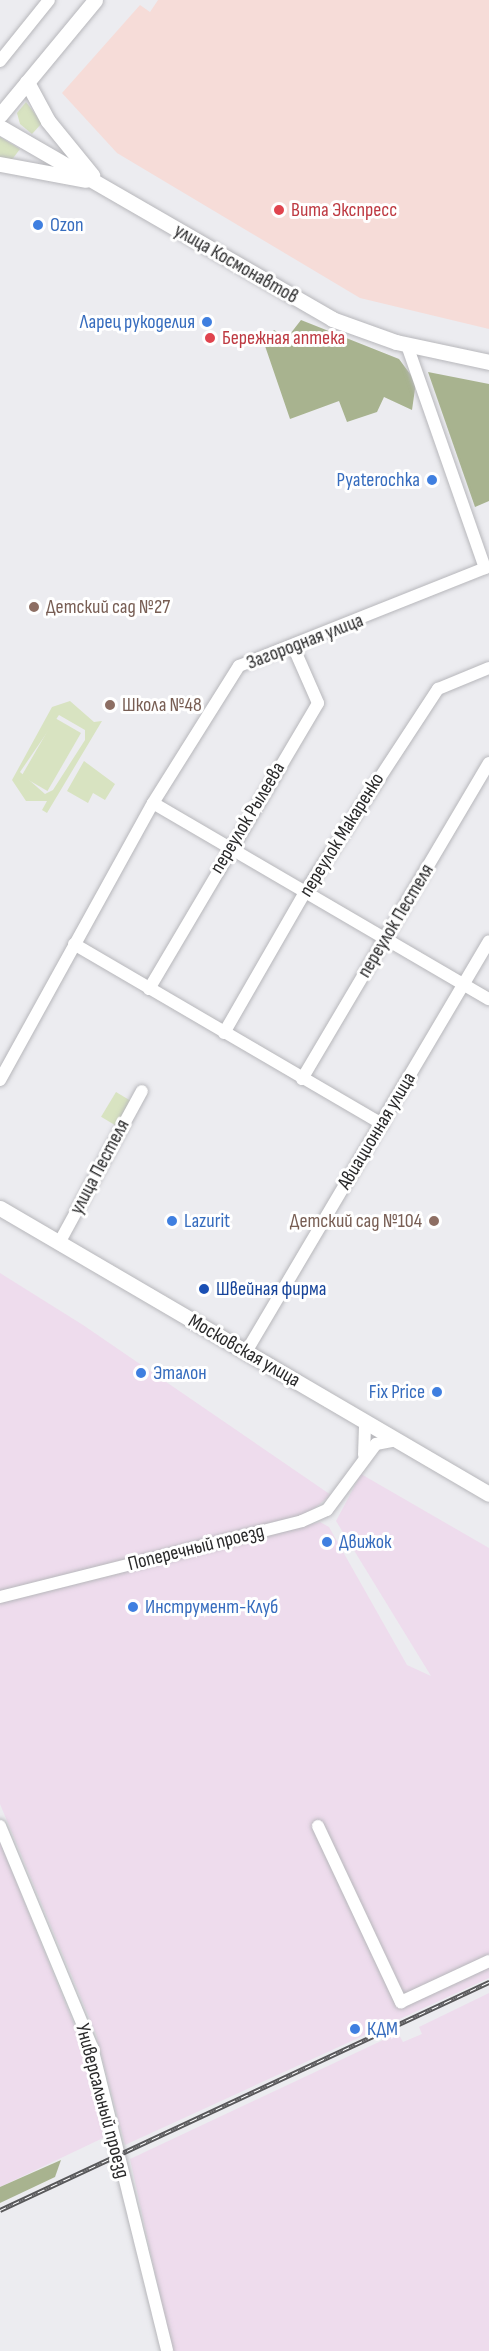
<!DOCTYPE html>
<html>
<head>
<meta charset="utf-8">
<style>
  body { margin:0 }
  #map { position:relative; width:489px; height:2351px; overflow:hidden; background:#ececf0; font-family:"Sofia Sans Condensed",sans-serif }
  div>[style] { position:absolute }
  .industrial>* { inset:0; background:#eedced }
  .medical>* { inset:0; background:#f6dcd8 }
  .green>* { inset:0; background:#d8e3c1; transform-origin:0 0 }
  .forest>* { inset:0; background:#a8b38f }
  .roads { filter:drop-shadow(0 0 2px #b7b7bb) drop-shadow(0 0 2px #b7b7bb) }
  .minor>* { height:12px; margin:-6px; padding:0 6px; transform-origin:6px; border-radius:6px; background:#fff }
  .major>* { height:15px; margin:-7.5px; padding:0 7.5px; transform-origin:7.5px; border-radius:7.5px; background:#fff }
  .rail>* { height:4.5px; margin-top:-2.25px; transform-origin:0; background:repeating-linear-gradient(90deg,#fff 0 7px,#58585a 0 14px); box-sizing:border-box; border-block:2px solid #58585a }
  .dots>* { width:16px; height:16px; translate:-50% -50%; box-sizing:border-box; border:3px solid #fff; border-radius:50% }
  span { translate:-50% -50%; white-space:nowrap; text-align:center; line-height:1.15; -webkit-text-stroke:6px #fff; paint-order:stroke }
  .health-label { font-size:20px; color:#be3a42 }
  .left { translate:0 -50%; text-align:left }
  .shop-label { font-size:20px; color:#366cbe }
  .right { translate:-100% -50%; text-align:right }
  .street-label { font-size:20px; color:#2a2a2b }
  .education-label { font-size:20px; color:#785e54 }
  .transit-label { font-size:20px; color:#164399 }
</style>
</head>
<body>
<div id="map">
  <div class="industrial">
    <i style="clip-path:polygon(0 1273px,83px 1325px,331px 1495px,306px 1515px,0 1591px)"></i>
    <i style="clip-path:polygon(361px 1474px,489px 1548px,489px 1978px,125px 2145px,96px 2034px,0 1804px,0 1601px,320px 1522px,329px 1527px,407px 1665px,431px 1676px,336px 1521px)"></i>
    <i style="clip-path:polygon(0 1842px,77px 2032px,105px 2126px,103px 2138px,0 2187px)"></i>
    <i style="clip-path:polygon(489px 1993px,489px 2351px,172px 2351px,130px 2159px,398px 2033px,403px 2042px,422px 2034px,419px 2027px)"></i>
  </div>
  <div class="medical">
    <i style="clip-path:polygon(158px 0,489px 0,489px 329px,360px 298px,117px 153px,62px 93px,140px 5px,150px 12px)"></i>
  </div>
  <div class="green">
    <i style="clip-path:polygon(26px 102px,42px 123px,32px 134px,20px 124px,17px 113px)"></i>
    <i style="clip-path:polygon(0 137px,20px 149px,11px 161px,0 158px)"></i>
    <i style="clip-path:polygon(evenodd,70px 701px,94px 722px,102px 721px,47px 813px,42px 810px,47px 801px,26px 801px,12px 780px,52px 707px,70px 701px,59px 715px,85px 730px,85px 740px,53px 790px,45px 794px,20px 772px,59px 715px)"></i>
    <i style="left:55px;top:718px;width:30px;height:67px;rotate:30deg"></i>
    <i style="clip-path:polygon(84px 761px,115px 784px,105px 800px,93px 793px,88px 803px,67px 791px)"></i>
    <i style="left:116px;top:1092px;width:17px;height:29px;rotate:31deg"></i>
  </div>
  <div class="forest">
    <i style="clip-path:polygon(301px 320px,399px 359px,416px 382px,412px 410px,384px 397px,377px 412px,347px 422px,339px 401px,290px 419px,264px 343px,274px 330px,287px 338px)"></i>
    <i style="clip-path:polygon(428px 372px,489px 384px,489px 501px,475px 507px)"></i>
    <i style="clip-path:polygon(61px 2160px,55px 2177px,0 2203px,0 2187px)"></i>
  </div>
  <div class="roads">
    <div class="minor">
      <i style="left:0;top:61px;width:78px;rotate:-51.2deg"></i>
      <i style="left:153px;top:803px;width:389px;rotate:30.3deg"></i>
      <i style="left:74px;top:944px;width:357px;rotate:30.3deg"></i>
      <i style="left:149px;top:989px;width:332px;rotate:-59.4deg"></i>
      <i style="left:318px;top:703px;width:62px;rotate:-113.7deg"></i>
      <i style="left:224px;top:1033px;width:163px;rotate:-60.1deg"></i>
      <i style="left:305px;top:892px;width:243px;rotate:-56.8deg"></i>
      <i style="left:438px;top:689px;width:55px;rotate:-22.4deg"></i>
      <i style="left:302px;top:1079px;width:367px;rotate:-59.4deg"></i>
      <i style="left:0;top:1080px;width:316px;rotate:-61.1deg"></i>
      <i style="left:153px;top:803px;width:162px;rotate:-57.9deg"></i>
      <i style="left:239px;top:666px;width:265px;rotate:-21.7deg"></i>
      <i style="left:485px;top:568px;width:236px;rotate:-109.3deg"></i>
      <i style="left:59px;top:1243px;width:173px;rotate:-61.4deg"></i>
      <i style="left:246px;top:1352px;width:477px;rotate:-59.4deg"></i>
      <i style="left:364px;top:1455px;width:34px;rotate:-88deg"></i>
      <i style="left:0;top:1597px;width:311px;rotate:-14.1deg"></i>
      <i style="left:302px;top:1521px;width:27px;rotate:-24deg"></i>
      <i style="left:327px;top:1510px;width:82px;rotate:-53.4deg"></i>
      <i style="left:376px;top:1444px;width:21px;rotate:-11deg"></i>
      <i style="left:0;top:1826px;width:239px;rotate:67.4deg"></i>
      <i style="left:92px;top:2047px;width:313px;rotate:76.1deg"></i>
      <i style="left:318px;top:1826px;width:195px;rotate:64.8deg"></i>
      <i style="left:401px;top:2002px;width:97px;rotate:-25deg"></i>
    </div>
    <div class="major">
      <i style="left:27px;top:82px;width:44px;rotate:61.7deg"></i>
      <i style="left:48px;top:121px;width:70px;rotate:50.8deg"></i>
      <i style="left:0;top:115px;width:149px;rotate:-50.4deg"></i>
      <i style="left:0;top:127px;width:384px;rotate:30deg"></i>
      <i style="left:332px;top:319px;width:68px;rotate:19.8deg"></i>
      <i style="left:396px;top:342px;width:95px;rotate:12.1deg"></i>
      <i style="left:0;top:164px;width:87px;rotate:10.5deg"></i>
      <i style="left:0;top:1208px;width:566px;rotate:30.32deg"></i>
    </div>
  </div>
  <div class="rail">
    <i style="left:0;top:2210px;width:540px;rotate:-25deg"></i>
  </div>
  <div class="dots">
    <i style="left:279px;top:210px;background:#e0444e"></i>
    <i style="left:38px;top:225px;background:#3f7fe0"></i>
    <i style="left:207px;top:322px;background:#3f7fe0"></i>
    <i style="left:210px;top:338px;background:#e0444e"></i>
    <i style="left:432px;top:480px;background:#3f7fe0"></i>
    <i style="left:34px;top:607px;background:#8d6e63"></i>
    <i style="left:110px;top:705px;background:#8d6e63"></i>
    <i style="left:172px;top:1221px;background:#3f7fe0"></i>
    <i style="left:434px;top:1221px;background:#8d6e63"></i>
    <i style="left:204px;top:1289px;background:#1a4fb4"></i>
    <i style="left:141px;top:1373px;background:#3f7fe0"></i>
    <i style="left:437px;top:1392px;background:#3f7fe0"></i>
    <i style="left:327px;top:1542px;background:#3f7fe0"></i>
    <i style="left:133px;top:1607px;background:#3f7fe0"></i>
    <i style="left:355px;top:2029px;background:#3f7fe0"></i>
  </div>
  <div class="health-label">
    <span class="left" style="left:291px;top:210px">Вита Экспресс</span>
    <span class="left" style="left:222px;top:338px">Бережная аптека</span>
  </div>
  <div class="shop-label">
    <span class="left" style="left:50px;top:225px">Ozon</span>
    <span class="right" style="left:195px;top:322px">Ларец рукоделия</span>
    <span class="right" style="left:420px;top:480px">Pyaterochka</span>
    <span class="left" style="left:184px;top:1221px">Lazurit</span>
    <span class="left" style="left:153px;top:1373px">Эталон</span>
    <span class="right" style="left:425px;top:1392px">Fix Price</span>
    <span class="left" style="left:339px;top:1542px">Движок</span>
    <span class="left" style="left:145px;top:1607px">Инструмент-Клуб</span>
    <span class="left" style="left:367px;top:2029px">КДМ</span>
  </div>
  <div class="street-label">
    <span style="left:236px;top:264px;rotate:30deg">улица Космонавтов</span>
    <span style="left:305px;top:642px;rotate:-21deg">Загородная улица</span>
    <span style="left:248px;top:818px;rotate:-59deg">переулок Рылеева</span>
    <span style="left:342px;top:835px;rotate:-58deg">переулок Макаренко</span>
    <span style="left:396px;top:921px;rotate:-59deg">переулок Пестеля</span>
    <span style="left:377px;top:1131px;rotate:-59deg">Авиационная улица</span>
    <span style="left:100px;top:1167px;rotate:-62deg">улица Пестеля</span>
    <span style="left:244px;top:1351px;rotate:30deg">Московская улица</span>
    <span style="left:196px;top:1548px;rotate:-14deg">Поперечный проезд</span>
    <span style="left:102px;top:2101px;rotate:75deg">Универсальный проезд</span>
  </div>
  <div class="education-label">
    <span class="left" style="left:46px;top:607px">Детский сад №27</span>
    <span class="left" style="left:122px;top:705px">Школа №48</span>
    <span class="right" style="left:422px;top:1221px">Детский сад №104</span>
  </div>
  <div class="transit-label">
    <span class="left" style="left:216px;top:1289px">Швейная фирма</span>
  </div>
</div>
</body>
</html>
